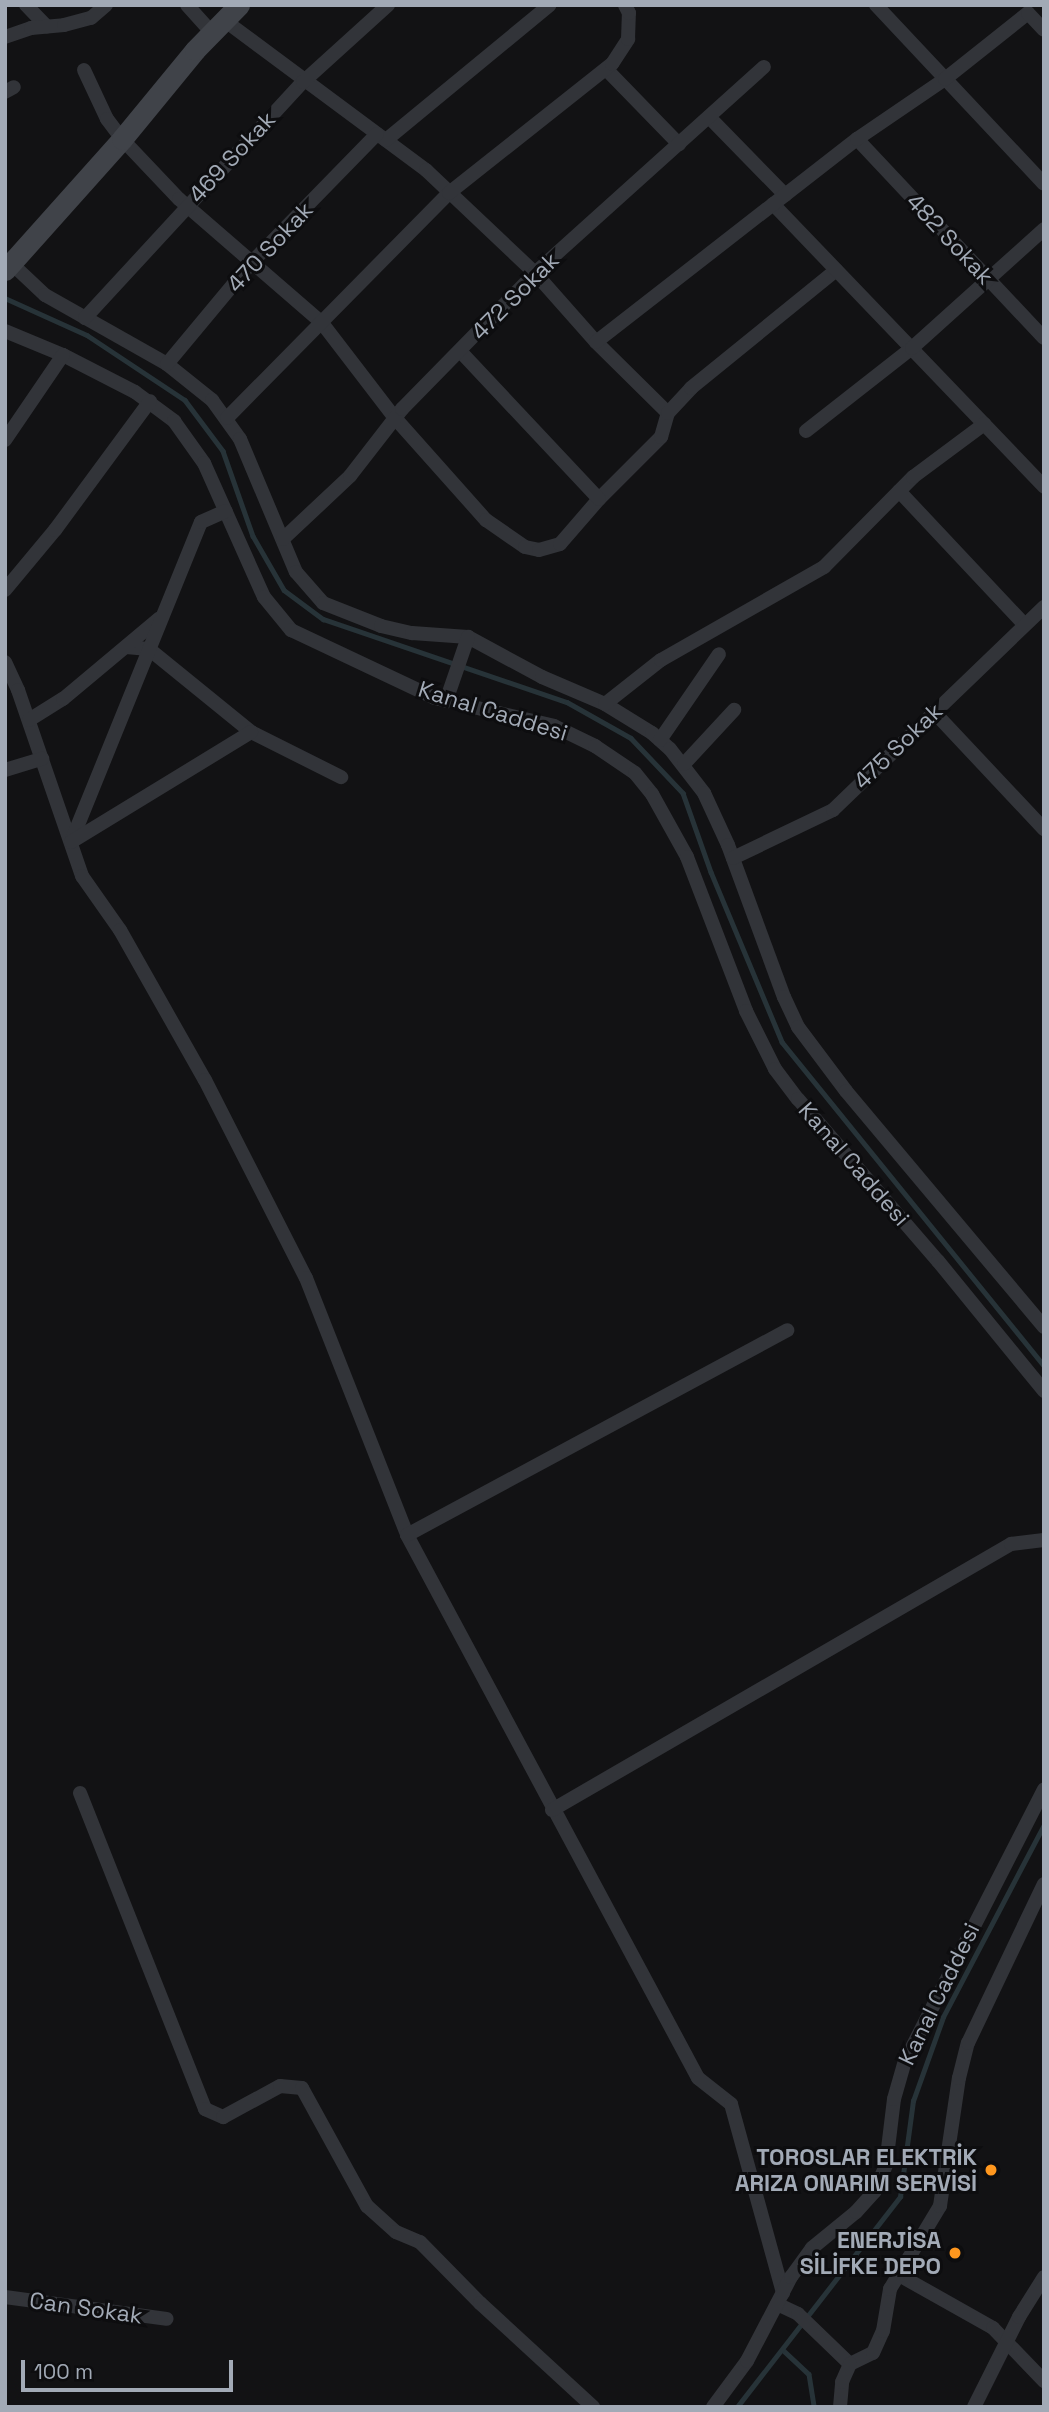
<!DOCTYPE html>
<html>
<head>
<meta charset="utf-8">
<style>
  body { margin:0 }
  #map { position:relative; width:1049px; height:2412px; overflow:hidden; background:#121214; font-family:"Space Grotesk",sans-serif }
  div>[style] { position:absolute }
  .stream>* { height:4.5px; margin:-2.25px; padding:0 2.25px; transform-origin:2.25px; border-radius:2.25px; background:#273338 }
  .street>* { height:14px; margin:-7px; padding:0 7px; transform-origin:7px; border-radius:7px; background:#323439 }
  .secondary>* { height:21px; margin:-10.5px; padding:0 10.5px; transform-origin:10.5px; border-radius:10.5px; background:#404349 }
  .dots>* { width:19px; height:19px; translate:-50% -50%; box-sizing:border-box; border:4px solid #0d0d0f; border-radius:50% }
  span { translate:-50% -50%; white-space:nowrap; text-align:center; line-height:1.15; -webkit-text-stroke:6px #0d0d0f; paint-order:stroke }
  .street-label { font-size:23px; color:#a2aab6 }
  .poi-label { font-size:23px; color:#a2aab6; font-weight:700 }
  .right { translate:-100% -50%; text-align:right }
  .frame { position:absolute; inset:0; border:7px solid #a2aab6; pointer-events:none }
  .scale { position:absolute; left:21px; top:2360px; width:212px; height:32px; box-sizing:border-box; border:4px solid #a2aab6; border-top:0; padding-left:9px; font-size:21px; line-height:24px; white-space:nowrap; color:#a2aab6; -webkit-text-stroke:5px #0d0d0f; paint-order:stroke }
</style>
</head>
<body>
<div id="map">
  <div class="stream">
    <i style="left:5px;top:298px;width:90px;rotate:24.3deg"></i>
    <i style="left:87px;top:335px;width:118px;rotate:33.6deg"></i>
    <i style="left:185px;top:400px;width:64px;rotate:53.3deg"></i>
    <i style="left:223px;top:451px;width:90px;rotate:70.6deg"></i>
    <i style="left:253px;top:536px;width:62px;rotate:60.1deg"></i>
    <i style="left:284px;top:590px;width:49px;rotate:36.6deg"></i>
    <i style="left:323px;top:619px;width:258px;rotate:18.8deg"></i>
    <i style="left:567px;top:702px;width:73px;rotate:29.4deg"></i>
    <i style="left:631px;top:738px;width:76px;rotate:46.6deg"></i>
    <i style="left:683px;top:793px;width:84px;rotate:70.5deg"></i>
    <i style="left:711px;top:872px;width:184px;rotate:67.3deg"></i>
    <i style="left:782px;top:1042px;width:416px;rotate:51deg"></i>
    <i style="left:783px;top:2350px;width:35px;rotate:43deg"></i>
    <i style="left:809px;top:2374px;width:33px;rotate:81deg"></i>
    <i style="left:737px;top:2407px;width:266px;rotate:-52.2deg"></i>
    <i style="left:900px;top:2197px;width:97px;rotate:-82.3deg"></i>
    <i style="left:913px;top:2101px;width:89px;rotate:-70.3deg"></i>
    <i style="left:943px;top:2017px;width:217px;rotate:-62.3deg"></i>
  </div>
  <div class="street">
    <i style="left:26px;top:5px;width:30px;rotate:46deg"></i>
    <i style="left:187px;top:5px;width:38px;rotate:48deg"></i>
    <i style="left:876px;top:5px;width:245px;rotate:46.8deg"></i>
    <i style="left:224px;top:20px;width:252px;rotate:36.6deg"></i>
    <i style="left:426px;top:170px;width:150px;rotate:43.4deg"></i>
    <i style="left:535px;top:273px;width:92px;rotate:48.5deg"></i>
    <i style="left:596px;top:342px;width:101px;rotate:44.6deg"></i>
    <i style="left:5px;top:37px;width:28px;rotate:-19deg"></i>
    <i style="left:31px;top:28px;width:33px;rotate:-5deg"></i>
    <i style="left:64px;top:25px;width:28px;rotate:-15deg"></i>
    <i style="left:91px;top:18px;width:20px;rotate:-41deg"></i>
    <i style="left:606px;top:69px;width:105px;rotate:45.8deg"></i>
    <i style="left:84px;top:70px;width:54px;rotate:64.9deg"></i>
    <i style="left:107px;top:119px;width:25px;rotate:53deg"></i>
    <i style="left:122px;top:139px;width:83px;rotate:46.5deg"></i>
    <i style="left:179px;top:199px;width:189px;rotate:40.9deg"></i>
    <i style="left:322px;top:323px;width:120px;rotate:52.5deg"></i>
    <i style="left:395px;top:418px;width:137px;rotate:48.3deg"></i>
    <i style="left:486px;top:520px;width:47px;rotate:34.7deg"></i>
    <i style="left:525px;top:547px;width:14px;rotate:12deg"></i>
    <i style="left:539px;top:550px;width:22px;rotate:-16deg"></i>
    <i style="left:560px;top:544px;width:60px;rotate:-49.1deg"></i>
    <i style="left:599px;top:499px;width:88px;rotate:-45deg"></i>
    <i style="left:661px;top:437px;width:25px;rotate:-74deg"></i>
    <i style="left:668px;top:413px;width:34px;rotate:-47deg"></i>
    <i style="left:691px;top:388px;width:187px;rotate:-39.1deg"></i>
    <i style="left:5px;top:92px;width:10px;rotate:-29deg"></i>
    <i style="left:709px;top:117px;width:109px;rotate:45.7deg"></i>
    <i style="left:857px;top:139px;width:273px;rotate:46.8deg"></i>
    <i style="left:386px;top:140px;width:212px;rotate:-39.5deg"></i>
    <i style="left:773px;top:204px;width:392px;rotate:46.2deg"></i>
    <i style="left:6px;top:262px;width:5px;rotate:11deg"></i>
    <i style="left:11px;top:263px;width:47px;rotate:43.3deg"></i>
    <i style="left:45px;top:295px;width:140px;rotate:29.5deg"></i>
    <i style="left:167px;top:364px;width:58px;rotate:38.7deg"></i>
    <i style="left:212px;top:400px;width:48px;rotate:54.3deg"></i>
    <i style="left:240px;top:439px;width:144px;rotate:67.2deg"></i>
    <i style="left:296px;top:572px;width:41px;rotate:48.9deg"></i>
    <i style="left:323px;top:603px;width:62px;rotate:21.6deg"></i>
    <i style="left:381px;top:626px;width:32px;rotate:13deg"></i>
    <i style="left:412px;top:633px;width:56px;rotate:4.1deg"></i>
    <i style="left:468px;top:637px;width:84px;rotate:28.4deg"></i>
    <i style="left:542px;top:677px;width:69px;rotate:23.2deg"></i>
    <i style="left:605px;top:704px;width:55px;rotate:31.7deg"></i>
    <i style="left:652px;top:733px;width:24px;rotate:42deg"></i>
    <i style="left:670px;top:749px;width:56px;rotate:52.3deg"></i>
    <i style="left:704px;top:793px;width:57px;rotate:65.2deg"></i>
    <i style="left:728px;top:845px;width:162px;rotate:69.8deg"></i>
    <i style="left:784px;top:997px;width:33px;rotate:65deg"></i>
    <i style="left:798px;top:1027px;width:80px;rotate:53.1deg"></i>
    <i style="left:846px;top:1091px;width:308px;rotate:50deg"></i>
    <i style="left:85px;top:318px;width:321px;rotate:-47.3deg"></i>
    <i style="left:303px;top:82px;width:115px;rotate:-42.2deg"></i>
    <i style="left:5px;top:331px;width:63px;rotate:22.5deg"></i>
    <i style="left:63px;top:355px;width:81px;rotate:27.2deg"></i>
    <i style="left:135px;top:392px;width:49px;rotate:36.6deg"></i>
    <i style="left:174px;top:421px;width:52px;rotate:54.5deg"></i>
    <i style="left:204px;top:463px;width:147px;rotate:65.9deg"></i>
    <i style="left:264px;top:597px;width:43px;rotate:50.7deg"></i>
    <i style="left:291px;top:630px;width:159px;rotate:25.3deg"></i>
    <i style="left:435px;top:698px;width:122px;rotate:13.2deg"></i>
    <i style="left:554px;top:726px;width:46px;rotate:26deg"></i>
    <i style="left:595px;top:746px;width:48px;rotate:34deg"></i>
    <i style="left:635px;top:773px;width:27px;rotate:51deg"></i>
    <i style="left:652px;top:794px;width:72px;rotate:60.9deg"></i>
    <i style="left:687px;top:857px;width:165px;rotate:69deg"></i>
    <i style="left:746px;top:1011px;width:65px;rotate:63.4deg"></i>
    <i style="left:775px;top:1069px;width:38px;rotate:53deg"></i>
    <i style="left:798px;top:1099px;width:214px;rotate:49.2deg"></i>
    <i style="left:938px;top:1261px;width:168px;rotate:50.8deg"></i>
    <i style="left:596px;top:342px;width:331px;rotate:-37.9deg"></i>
    <i style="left:857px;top:139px;width:107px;rotate:-34.3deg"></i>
    <i style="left:945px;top:79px;width:106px;rotate:-38.5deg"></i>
    <i style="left:1028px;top:13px;width:23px;rotate:47deg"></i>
    <i style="left:460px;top:351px;width:203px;rotate:46.8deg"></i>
    <i style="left:167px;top:364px;width:133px;rotate:-50.2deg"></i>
    <i style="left:252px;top:262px;width:179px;rotate:-45.7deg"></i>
    <i style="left:227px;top:418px;width:316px;rotate:-45.4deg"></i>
    <i style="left:449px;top:193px;width:208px;rotate:-38.4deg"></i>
    <i style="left:612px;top:64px;width:30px;rotate:-57deg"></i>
    <i style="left:628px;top:39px;width:26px;rotate:-88deg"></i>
    <i style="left:629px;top:13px;width:9px;rotate:-117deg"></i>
    <i style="left:806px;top:431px;width:135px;rotate:-38.1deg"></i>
    <i style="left:912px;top:348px;width:178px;rotate:-42deg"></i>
    <i style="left:5px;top:440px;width:103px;rotate:-55.7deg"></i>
    <i style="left:899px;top:491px;width:183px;rotate:46.8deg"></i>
    <i style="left:283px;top:539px;width:92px;rotate:-43.2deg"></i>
    <i style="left:350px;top:476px;width:85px;rotate:-52.2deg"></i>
    <i style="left:402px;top:409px;width:190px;rotate:-45.6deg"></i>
    <i style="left:535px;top:273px;width:308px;rotate:-42deg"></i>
    <i style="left:5px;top:590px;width:78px;rotate:-50.2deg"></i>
    <i style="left:55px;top:530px;width:160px;rotate:-53.6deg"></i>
    <i style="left:126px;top:647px;width:23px;rotate:5deg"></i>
    <i style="left:149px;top:649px;width:132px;rotate:39.1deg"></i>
    <i style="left:251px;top:732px;width:101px;rotate:26.6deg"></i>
    <i style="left:5px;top:662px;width:31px;rotate:65deg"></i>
    <i style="left:18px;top:690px;width:197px;rotate:71deg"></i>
    <i style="left:82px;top:876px;width:66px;rotate:54.9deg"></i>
    <i style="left:120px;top:930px;width:172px;rotate:60.5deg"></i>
    <i style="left:205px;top:1080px;width:222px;rotate:63deg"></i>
    <i style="left:306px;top:1278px;width:276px;rotate:68.5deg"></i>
    <i style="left:407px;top:1535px;width:616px;rotate:61.81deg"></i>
    <i style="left:698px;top:2078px;width:42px;rotate:38.2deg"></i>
    <i style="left:731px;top:2104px;width:196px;rotate:74.6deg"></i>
    <i style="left:446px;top:701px;width:68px;rotate:-71deg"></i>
    <i style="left:605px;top:704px;width:71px;rotate:-38.2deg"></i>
    <i style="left:661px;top:660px;width:188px;rotate:-29.7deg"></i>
    <i style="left:824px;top:567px;width:127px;rotate:-45.3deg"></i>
    <i style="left:913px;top:477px;width:89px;rotate:-36.7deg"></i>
    <i style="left:934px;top:712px;width:161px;rotate:46.8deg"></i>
    <i style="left:29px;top:720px;width:40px;rotate:-32deg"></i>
    <i style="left:63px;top:699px;width:126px;rotate:-39.9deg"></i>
    <i style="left:660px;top:740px;width:104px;rotate:-55.5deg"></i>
    <i style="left:684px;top:764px;width:74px;rotate:-47.2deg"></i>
    <i style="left:5px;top:770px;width:39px;rotate:-17deg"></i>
    <i style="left:71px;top:842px;width:345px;rotate:-67.9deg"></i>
    <i style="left:201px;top:522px;width:27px;rotate:-24deg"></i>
    <i style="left:71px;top:842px;width:211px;rotate:-31.4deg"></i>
    <i style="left:733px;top:858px;width:111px;rotate:-25.6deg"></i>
    <i style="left:833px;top:810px;width:293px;rotate:-43.9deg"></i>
    <i style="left:407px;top:1535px;width:432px;rotate:-28.3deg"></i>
    <i style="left:80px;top:1793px;width:340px;rotate:68.4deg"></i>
    <i style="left:205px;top:2109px;width:20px;rotate:24deg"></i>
    <i style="left:223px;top:2117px;width:65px;rotate:-28.5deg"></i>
    <i style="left:280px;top:2086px;width:22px;rotate:5deg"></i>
    <i style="left:302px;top:2088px;width:135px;rotate:61.2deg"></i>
    <i style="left:367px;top:2206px;width:39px;rotate:42deg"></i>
    <i style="left:396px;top:2232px;width:26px;rotate:23deg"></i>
    <i style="left:420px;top:2242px;width:86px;rotate:45.5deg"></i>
    <i style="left:480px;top:2303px;width:154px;rotate:42.6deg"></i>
    <i style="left:552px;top:1810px;width:531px;rotate:-30.09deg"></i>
    <i style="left:1011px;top:1544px;width:33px;rotate:-7deg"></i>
    <i style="left:899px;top:2275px;width:108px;rotate:29.4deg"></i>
    <i style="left:993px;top:2328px;width:74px;rotate:46.1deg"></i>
    <i style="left:5px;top:2297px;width:163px;rotate:7.7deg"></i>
    <i style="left:777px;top:2304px;width:23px;rotate:25deg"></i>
    <i style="left:798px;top:2314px;width:72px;rotate:43.9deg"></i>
    <i style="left:850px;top:2364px;width:25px;rotate:-26deg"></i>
    <i style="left:873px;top:2353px;width:24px;rotate:-66deg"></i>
    <i style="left:883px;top:2331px;width:43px;rotate:-80.5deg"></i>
    <i style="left:890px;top:2289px;width:97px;rotate:-58.9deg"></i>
    <i style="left:940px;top:2206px;width:129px;rotate:-81.6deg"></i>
    <i style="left:959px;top:2078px;width:36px;rotate:-76deg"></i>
    <i style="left:968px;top:2043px;width:176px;rotate:-64.5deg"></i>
    <i style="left:713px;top:2407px;width:57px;rotate:-53.5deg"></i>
    <i style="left:747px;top:2361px;width:95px;rotate:-62.4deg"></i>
    <i style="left:791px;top:2277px;width:36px;rotate:-54deg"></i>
    <i style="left:812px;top:2248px;width:57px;rotate:-39.3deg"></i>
    <i style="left:856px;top:2212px;width:28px;rotate:-48deg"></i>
    <i style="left:875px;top:2191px;width:28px;rotate:-67deg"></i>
    <i style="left:886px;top:2165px;width:66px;rotate:-83.1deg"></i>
    <i style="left:894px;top:2099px;width:40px;rotate:-74deg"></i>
    <i style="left:905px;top:2061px;width:305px;rotate:-62.9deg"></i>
    <i style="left:840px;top:2407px;width:25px;rotate:-85deg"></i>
    <i style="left:842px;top:2382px;width:20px;rotate:-66deg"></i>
    <i style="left:974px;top:2407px;width:101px;rotate:-63.4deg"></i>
    <i style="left:1019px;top:2317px;width:47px;rotate:-58deg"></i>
  </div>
  <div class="secondary">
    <i style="left:5px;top:270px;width:176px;rotate:-48.2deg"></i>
    <i style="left:122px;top:139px;width:115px;rotate:-50.6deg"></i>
    <i style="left:195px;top:50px;width:63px;rotate:-45.6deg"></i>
  </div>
  <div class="dots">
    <i style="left:991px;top:2170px;background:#ff971e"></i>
    <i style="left:955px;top:2253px;background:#ff971e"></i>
  </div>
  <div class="street-label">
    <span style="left:232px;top:157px;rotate:-47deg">469 Sokak</span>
    <span style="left:950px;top:239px;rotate:47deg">482 Sokak</span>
    <span style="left:270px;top:247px;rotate:-47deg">470 Sokak</span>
    <span style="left:515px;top:296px;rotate:-45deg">472 Sokak</span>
    <span style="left:493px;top:711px;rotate:17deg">Kanal Caddesi</span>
    <span style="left:898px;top:746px;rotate:-44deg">475 Sokak</span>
    <span style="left:854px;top:1164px;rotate:49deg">Kanal Caddesi</span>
    <span style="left:939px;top:1994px;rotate:-64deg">Kanal Caddesi</span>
    <span style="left:86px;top:2308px;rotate:8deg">Can Sokak</span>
  </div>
  <div class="poi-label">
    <span class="right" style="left:977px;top:2170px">TOROSLAR ELEKTRİK<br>ARIZA ONARIM SERVİSİ</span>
    <span class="right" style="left:941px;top:2253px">ENERJİSA<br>SİLİFKE DEPO</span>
  </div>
  <div class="frame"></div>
  <div class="scale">100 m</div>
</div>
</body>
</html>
